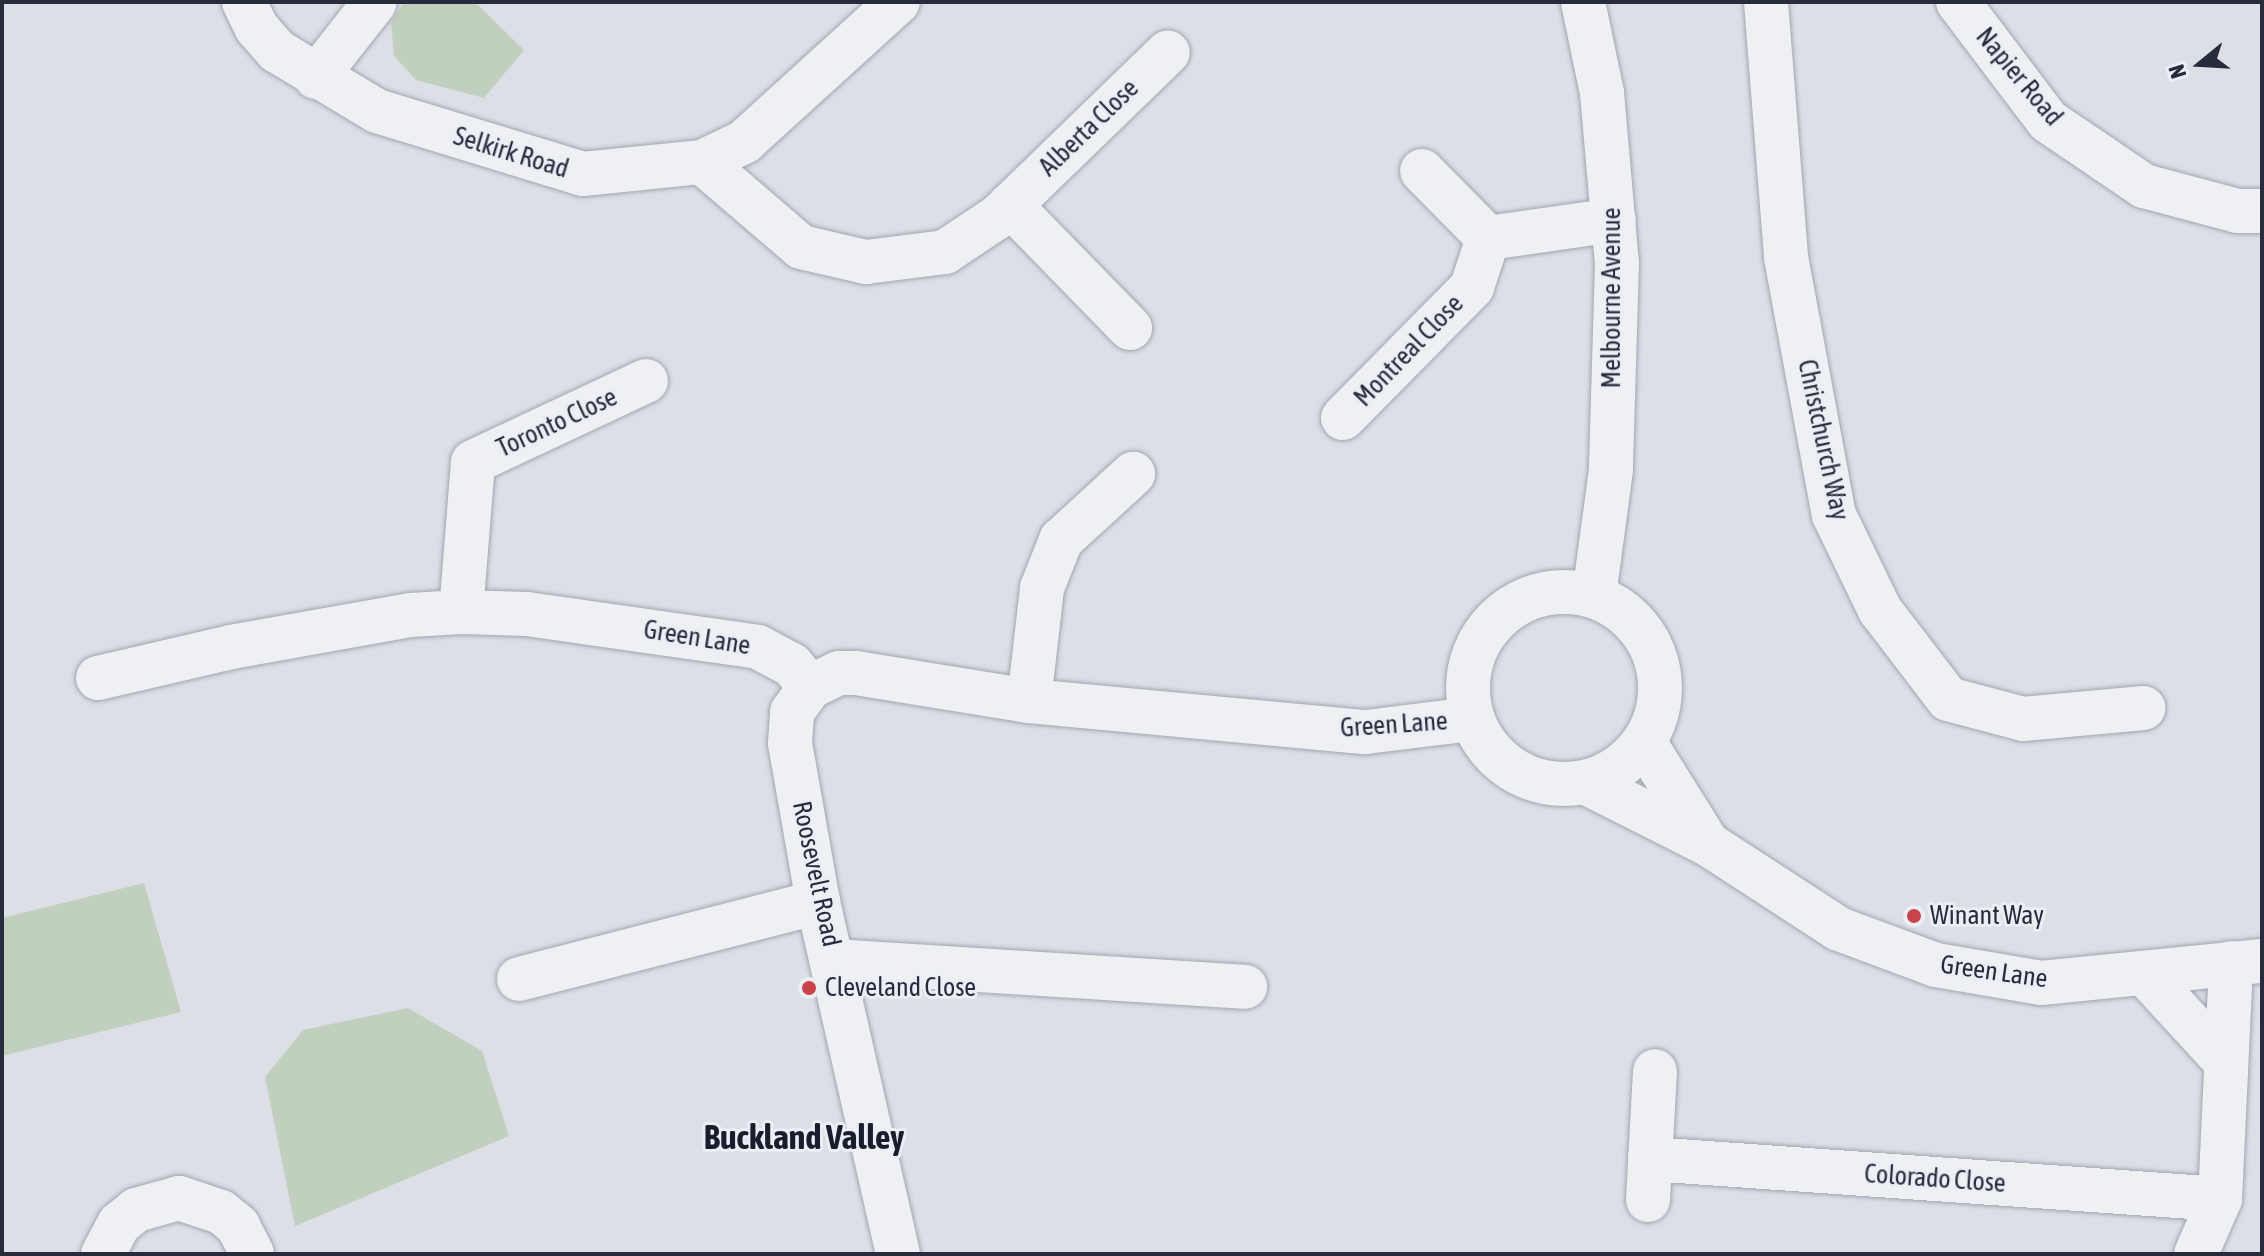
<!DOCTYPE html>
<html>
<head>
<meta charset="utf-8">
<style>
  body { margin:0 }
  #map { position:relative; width:2264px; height:1256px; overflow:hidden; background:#dcdfe6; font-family:"Asap Condensed",sans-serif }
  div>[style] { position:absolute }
  .green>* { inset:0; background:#c1d0be }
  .roads { filter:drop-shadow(0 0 2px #a2a6b0) drop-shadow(0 0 2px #a2a6b0) }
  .minor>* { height:44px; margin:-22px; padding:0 22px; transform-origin:22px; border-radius:22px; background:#eff0f4 }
  .minor>.ring { margin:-22px; padding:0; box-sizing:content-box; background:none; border:44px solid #eff0f4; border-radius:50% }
  .dots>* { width:22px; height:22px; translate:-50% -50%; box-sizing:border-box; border:4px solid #ebeef4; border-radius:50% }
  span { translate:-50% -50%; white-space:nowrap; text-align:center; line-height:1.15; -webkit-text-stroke:6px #ebeef4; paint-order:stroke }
  .street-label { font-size:26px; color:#262c3c }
  .poi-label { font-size:26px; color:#262c3c }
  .left { translate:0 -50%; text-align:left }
  .district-label { font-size:34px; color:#191e2c; font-weight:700 }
  .frame { position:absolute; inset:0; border:4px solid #262c3c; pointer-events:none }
  .north { position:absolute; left:2160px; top:24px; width:80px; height:80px; -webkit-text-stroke:6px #ebeef4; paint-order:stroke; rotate:252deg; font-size:22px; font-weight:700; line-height:32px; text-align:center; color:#262c3c }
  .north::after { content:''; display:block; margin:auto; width:28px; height:36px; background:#262c3c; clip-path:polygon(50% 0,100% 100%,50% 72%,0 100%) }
</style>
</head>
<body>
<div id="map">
  <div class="green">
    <i style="clip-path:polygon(404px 2px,475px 2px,524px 50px,484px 98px,416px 80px,394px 56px,391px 23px)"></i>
    <i style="clip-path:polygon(144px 883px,181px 1012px,2px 1056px,2px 918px)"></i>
    <i style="clip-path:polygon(408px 1008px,482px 1051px,509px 1136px,295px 1226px,265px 1077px,303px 1030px)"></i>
  </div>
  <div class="roads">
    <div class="minor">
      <i style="left:244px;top:2px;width:28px;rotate:64deg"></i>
      <i style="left:256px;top:27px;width:32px;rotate:49deg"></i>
      <i style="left:277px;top:51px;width:117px;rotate:31deg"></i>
      <i style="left:377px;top:111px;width:215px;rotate:17deg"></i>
      <i style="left:583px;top:174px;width:120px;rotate:-5.8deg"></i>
      <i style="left:702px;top:162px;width:47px;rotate:-25.5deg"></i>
      <i style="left:744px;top:142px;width:208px;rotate:-42.3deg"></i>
      <i style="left:1583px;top:2px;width:93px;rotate:78.2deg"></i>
      <i style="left:1602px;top:93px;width:171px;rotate:85deg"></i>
      <i style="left:1617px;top:263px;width:207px;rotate:91.7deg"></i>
      <i style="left:1611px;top:470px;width:127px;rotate:97.7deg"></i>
      <i style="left:1766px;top:2px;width:256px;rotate:85.5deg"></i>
      <i style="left:1786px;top:257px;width:262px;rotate:79.5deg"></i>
      <i style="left:1834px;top:515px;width:106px;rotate:64.2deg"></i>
      <i style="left:1880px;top:610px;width:112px;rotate:52.6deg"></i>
      <i style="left:1948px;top:699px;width:78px;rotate:14.9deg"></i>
      <i style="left:2023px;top:719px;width:121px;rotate:-5.2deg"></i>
      <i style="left:1958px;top:2px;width:149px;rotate:52.9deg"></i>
      <i style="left:2048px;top:121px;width:71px;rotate:34.1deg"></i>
      <i style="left:2107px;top:161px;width:45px;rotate:34deg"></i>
      <i style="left:2144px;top:186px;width:96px;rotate:15deg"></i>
      <i style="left:2237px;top:211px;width:25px"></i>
      <i style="left:316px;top:77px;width:95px;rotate:-51.8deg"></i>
      <i style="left:702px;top:162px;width:130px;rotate:40.6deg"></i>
      <i style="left:801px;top:247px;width:67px;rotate:13deg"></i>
      <i style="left:866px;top:262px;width:80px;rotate:-7.2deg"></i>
      <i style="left:945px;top:252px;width:65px;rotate:-33.7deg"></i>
      <i style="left:999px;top:216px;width:235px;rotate:-44.1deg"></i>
      <i style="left:1422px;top:171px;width:94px;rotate:45.4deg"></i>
      <i style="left:1010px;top:205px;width:172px;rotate:45.7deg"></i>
      <i style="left:1343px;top:418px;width:184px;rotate:-45.4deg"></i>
      <i style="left:1472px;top:287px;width:52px;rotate:-71.9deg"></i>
      <i style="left:1488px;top:238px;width:127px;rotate:-8.1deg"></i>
      <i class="ring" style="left:1468px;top:592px;width:148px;height:148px"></i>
      <i style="left:461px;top:612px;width:150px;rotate:-85.4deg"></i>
      <i style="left:473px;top:462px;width:191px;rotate:-25.1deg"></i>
      <i style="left:98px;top:678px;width:137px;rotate:-13.1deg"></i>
      <i style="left:231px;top:647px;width:183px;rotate:-10.1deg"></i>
      <i style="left:411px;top:615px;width:50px;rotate:-3.4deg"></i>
      <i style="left:461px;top:612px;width:66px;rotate:1.7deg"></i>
      <i style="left:527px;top:614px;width:233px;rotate:8.1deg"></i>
      <i style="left:758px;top:647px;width:38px;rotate:28deg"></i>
      <i style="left:792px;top:665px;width:28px;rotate:51deg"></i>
      <i style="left:1029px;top:701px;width:114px;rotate:-83.4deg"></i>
      <i style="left:1042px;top:588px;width:52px;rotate:-68.4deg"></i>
      <i style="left:1061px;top:540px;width:98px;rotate:-42.5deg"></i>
      <i style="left:1644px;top:742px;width:120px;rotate:57.9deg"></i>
      <i style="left:1587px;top:783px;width:136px;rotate:26.8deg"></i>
      <i style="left:1708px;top:844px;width:156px;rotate:33deg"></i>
      <i style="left:1839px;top:929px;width:103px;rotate:20.4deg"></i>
      <i style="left:1936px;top:965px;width:107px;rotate:9.7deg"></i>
      <i style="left:2041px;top:983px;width:222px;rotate:-5.7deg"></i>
      <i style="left:835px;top:961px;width:411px;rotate:3.6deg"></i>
      <i style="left:2145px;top:974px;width:117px;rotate:47.4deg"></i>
      <i style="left:519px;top:979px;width:309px;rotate:-14.4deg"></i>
      <i style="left:1650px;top:1159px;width:571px;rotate:4.01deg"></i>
      <i style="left:1648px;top:1200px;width:129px;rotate:-86.9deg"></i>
      <i style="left:103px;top:1254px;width:34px;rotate:-62deg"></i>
      <i style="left:119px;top:1224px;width:22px;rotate:-39deg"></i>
      <i style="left:136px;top:1210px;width:45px;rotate:-15.6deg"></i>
      <i style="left:179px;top:1198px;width:44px;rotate:18.4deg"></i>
      <i style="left:221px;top:1212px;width:22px;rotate:39deg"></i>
      <i style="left:238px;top:1226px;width:31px;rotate:63deg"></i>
      <i style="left:898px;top:1254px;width:361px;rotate:-102.8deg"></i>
      <i style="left:818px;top:902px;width:161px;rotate:-100deg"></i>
      <i style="left:790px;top:743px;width:31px;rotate:-86deg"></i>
      <i style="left:792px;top:712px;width:31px;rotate:-54deg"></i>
      <i style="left:810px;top:687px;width:32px;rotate:-26deg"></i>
      <i style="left:839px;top:673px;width:17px"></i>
      <i style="left:856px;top:673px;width:175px;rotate:9.2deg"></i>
      <i style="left:1029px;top:701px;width:338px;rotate:5.3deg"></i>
      <i style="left:1366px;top:732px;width:107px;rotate:-7deg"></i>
      <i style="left:2196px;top:1254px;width:60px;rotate:-66.4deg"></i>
      <i style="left:2220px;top:1199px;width:236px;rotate:-87.3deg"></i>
    </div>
  </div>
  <div class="dots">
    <i style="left:1914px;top:916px;background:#c9434b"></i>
    <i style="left:809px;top:988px;background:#c9434b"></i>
  </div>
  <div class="street-label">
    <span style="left:2019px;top:77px;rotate:50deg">Napier Road</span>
    <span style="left:1089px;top:128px;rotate:-44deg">Alberta Close</span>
    <span style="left:511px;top:153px;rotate:17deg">Selkirk Road</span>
    <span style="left:1612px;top:298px;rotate:-90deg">Melbourne Avenue</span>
    <span style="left:1409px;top:351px;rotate:-46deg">Montreal Close</span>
    <span style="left:557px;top:423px;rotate:-25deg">Toronto Close</span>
    <span style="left:1823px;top:440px;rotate:78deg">Christchurch Way</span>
    <span style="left:697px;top:638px;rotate:9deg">Green Lane</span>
    <span style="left:1394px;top:725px;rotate:-4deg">Green Lane</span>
    <span style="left:816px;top:874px;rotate:78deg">Roosevelt Road</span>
    <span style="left:1994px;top:972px;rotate:8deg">Green Lane</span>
    <span style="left:1935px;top:1179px;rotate:4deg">Colorado Close</span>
  </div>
  <div class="poi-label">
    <span class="left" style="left:1930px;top:916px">Winant Way</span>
    <span class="left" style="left:825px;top:988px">Cleveland Close</span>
  </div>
  <div class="district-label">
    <span style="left:804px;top:1137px">Buckland Valley</span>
  </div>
  <div class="frame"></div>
  <div class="north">N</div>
</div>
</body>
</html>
